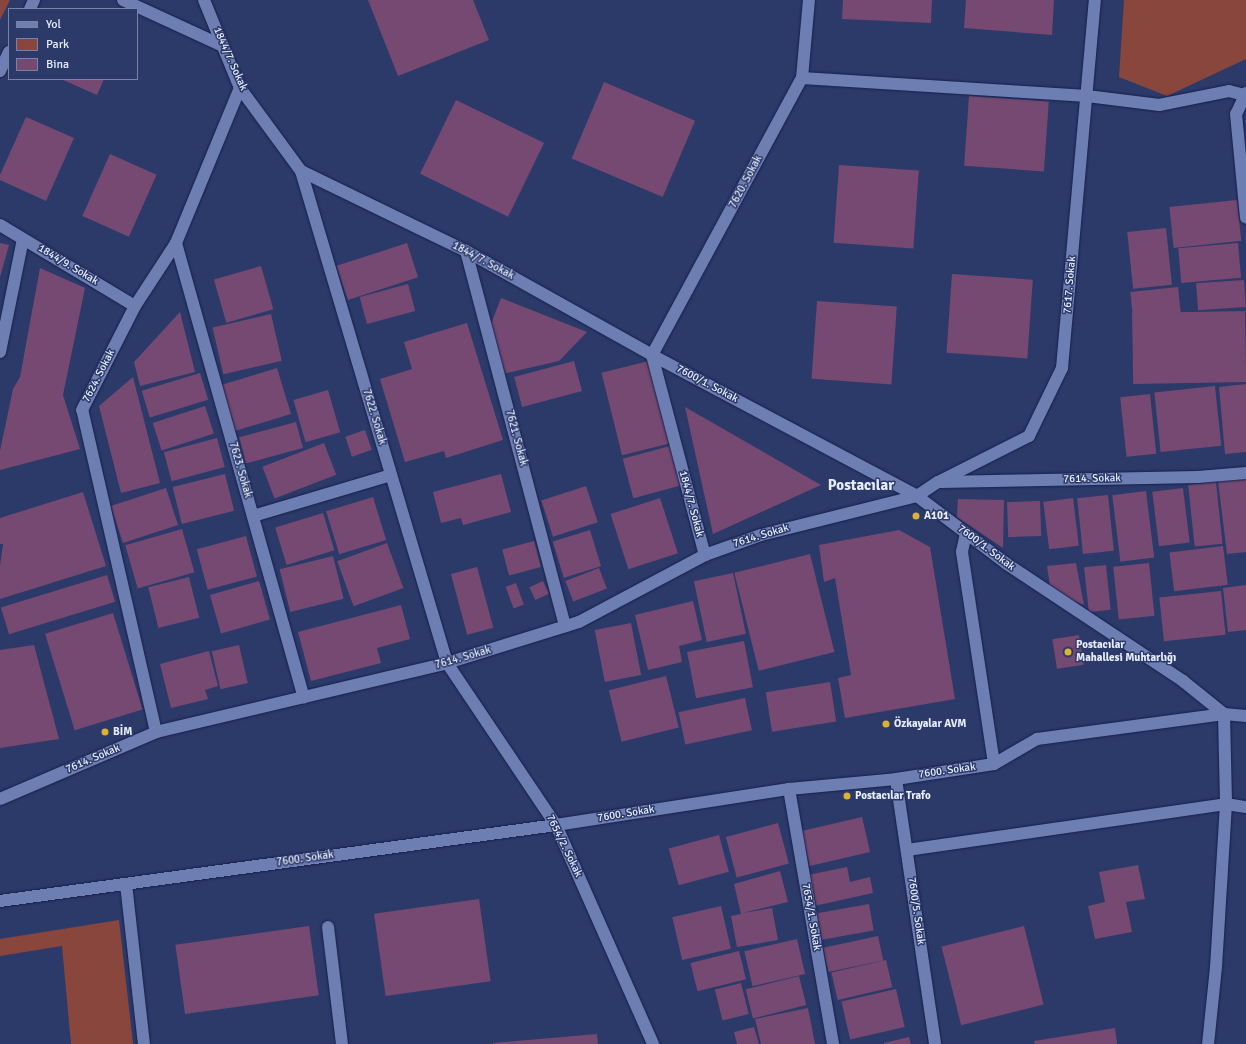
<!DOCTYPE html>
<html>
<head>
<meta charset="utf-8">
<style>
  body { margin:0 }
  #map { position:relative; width:1246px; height:1044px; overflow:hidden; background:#2c3a69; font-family:Signika,sans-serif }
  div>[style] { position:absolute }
  .green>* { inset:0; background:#88463d }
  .building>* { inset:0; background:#754971; transform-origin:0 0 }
  .roads { filter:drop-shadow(0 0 1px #151f4c) drop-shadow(0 0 1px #151f4c) }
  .minor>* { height:12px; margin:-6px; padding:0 6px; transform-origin:6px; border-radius:6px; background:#6d7eb3 }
  .dots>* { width:11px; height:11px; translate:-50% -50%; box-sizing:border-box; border:2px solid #2c3a69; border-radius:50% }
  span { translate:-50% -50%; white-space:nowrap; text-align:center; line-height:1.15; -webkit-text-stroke:3px #2c3a69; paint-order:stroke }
  .street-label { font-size:11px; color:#e7edff }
  .poi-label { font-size:11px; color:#e7edff; font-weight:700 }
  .left { translate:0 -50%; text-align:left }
  .district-label { font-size:15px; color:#e7edff; font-weight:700 }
  .legend { position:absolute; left:8px; top:8px; width:130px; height:72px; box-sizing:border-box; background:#2c3a69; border:1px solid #7782a5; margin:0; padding:5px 7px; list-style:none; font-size:12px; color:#e7edff }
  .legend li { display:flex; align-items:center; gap:8px; height:20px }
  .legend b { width:20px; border:1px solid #7782a5 }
</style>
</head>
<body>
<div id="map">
  <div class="green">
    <i style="clip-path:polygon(0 0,10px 0,0 20px)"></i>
    <i style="clip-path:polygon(1124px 0,1246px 0,1246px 59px,1167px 96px,1119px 77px)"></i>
    <i style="clip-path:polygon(119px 920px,133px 1044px,71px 1044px,62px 946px,0 956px,0 939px)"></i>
  </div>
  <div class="building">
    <i style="clip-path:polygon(368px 0,473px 0,489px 40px,398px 76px)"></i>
    <i style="clip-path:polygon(843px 0,932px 0,931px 23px,842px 19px)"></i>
    <i style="clip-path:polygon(966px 0,1054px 0,1052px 35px,964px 28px)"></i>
    <i style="clip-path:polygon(61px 79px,104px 79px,97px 95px)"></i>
    <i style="left:604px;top:82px;width:99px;height:83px;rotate:23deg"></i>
    <i style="left:969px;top:96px;width:80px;height:70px;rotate:4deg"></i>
    <i style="left:456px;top:100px;width:98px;height:82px;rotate:26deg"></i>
    <i style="clip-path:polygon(26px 117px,74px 138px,46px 201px,0 180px,0 175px)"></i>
    <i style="left:110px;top:154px;width:51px;height:68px;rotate:24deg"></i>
    <i style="left:839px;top:165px;width:80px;height:78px;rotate:4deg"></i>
    <i style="left:1237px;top:200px;width:41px;height:68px;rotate:84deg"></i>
    <i style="left:1166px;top:228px;width:57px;height:39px;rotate:84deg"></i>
    <i style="clip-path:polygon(0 243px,9px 245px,0 277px)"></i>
    <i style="left:407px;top:243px;width:36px;height:74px;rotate:72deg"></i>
    <i style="left:1238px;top:243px;width:35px;height:60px;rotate:85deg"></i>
    <i style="left:261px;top:266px;width:45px;height:49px;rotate:74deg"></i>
    <i style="clip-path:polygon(40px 268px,85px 288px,63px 395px,80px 449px,0 470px,0 451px,13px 389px,20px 377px)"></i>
    <i style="left:952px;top:274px;width:81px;height:79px;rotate:4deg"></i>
    <i style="left:1244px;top:280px;width:27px;height:48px;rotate:86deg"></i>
    <i style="left:408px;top:284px;width:28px;height:50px;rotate:75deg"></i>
    <i style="left:1178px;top:287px;width:27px;height:48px;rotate:84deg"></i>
    <i style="clip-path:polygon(501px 298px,587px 332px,559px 361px,502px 374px,491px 324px)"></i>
    <i style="left:817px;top:301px;width:80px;height:78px;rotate:4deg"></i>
    <i style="left:1245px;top:311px;width:71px;height:113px;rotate:89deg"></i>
    <i style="clip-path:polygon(180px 312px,195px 372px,140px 386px,134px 362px)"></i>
    <i style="left:271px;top:314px;width:48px;height:60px;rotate:77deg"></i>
    <i style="clip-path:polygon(467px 323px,503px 440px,446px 458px,444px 451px,405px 462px,380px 379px,412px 369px,404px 342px)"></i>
    <i style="left:574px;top:361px;width:31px;height:62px;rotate:75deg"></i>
    <i style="left:649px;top:361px;width:85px;height:49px;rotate:76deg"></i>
    <i style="left:277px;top:368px;width:48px;height:61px;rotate:73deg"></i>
    <i style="left:200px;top:373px;width:28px;height:61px;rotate:73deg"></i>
    <i style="clip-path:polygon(133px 377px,160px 483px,121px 493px,99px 406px)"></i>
    <i style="clip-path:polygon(1246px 384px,1246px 452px,1225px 454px,1219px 387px)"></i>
    <i style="left:1215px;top:386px;width:60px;height:61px;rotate:84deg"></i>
    <i style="left:328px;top:390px;width:44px;height:36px;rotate:74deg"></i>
    <i style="left:1150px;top:394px;width:60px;height:30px;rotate:84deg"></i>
    <i style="left:205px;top:406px;width:29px;height:55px;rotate:72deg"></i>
    <i style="clip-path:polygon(685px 407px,821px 485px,713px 534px)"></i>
    <i style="left:296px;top:422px;width:27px;height:59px;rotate:75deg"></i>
    <i style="left:365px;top:430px;width:21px;height:21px;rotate:71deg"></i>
    <i style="left:217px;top:438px;width:30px;height:55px;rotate:75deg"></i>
    <i style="left:324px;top:443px;width:34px;height:66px;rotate:69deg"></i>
    <i style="left:670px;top:446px;width:41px;height:49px;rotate:75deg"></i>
    <i style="left:225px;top:474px;width:38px;height:54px;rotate:76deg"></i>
    <i style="clip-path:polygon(501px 474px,511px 512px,463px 525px,461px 518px,441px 523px,433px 492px)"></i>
    <i style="clip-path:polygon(1246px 478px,1246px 552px,1227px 554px,1218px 481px)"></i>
    <i style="left:1216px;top:482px;width:62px;height:28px;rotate:84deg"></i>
    <i style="left:586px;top:486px;width:38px;height:47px;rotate:72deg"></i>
    <i style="left:166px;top:488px;width:39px;height:58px;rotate:72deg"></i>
    <i style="left:1183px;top:488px;width:55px;height:31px;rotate:83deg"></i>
    <i style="left:1146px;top:491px;width:67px;height:34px;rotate:83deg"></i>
    <i style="clip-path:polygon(83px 492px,106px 566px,0 599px,0 566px,3px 544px,0 544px,0 518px)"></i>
    <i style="left:1108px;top:495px;width:56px;height:31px;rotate:84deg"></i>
    <i style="left:373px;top:497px;width:45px;height:49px;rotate:73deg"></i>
    <i style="left:660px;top:498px;width:58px;height:52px;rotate:72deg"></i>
    <i style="left:1073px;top:498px;width:48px;height:30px;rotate:83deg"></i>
    <i style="clip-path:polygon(958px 499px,1004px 500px,1003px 548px,957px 517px)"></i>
    <i style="left:1040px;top:501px;width:35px;height:33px;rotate:88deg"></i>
    <i style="left:323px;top:513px;width:39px;height:50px;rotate:73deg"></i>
    <i style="left:182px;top:529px;width:45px;height:59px;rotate:74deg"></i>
    <i style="left:590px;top:530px;width:38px;height:39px;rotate:73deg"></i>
    <i style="clip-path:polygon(899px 530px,930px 547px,955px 699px,845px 718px,838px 678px,851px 675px,835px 578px,824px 582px,819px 545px)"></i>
    <i style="left:246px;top:536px;width:42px;height:51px;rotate:75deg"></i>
    <i style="left:534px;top:541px;width:27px;height:33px;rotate:75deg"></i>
    <i style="left:387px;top:543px;width:48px;height:53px;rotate:70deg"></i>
    <i style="left:1223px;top:546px;width:39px;height:54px;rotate:83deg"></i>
    <i style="left:810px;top:554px;width:101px;height:78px;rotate:76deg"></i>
    <i style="left:333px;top:556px;width:44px;height:55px;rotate:76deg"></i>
    <i style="clip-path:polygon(1076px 563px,1084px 605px,1051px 592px,1047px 566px)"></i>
    <i style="left:1149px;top:563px;width:53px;height:36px;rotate:84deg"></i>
    <i style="left:1106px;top:565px;width:45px;height:22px;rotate:84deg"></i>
    <i style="left:477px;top:567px;width:63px;height:27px;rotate:75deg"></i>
    <i style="left:599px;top:568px;width:22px;height:36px;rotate:69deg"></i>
    <i style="left:733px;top:573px;width:62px;height:40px;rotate:78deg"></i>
    <i style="left:107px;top:575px;width:28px;height:111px;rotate:73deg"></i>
    <i style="left:189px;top:577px;width:42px;height:42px;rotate:76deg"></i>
    <i style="left:259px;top:581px;width:40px;height:51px;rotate:74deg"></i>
    <i style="left:543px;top:581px;width:14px;height:15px;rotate:65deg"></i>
    <i style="left:516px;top:583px;width:23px;height:11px;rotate:70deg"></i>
    <i style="clip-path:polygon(1246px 585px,1246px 630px,1228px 632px,1223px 588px)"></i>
    <i style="left:1221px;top:591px;width:44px;height:62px;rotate:84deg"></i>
    <i style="clip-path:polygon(693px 601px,702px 640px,679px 646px,682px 662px,648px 670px,635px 615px)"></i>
    <i style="clip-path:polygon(401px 605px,410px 639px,377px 648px,381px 663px,311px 681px,298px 632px)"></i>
    <i style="left:113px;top:613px;width:101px;height:71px;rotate:73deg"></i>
    <i style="left:631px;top:623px;width:53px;height:37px;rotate:79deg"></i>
    <i style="left:1079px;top:635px;width:30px;height:27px;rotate:81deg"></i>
    <i style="left:744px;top:641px;width:47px;height:58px;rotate:79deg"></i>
    <i style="clip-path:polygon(34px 645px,59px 739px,0 748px,0 650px)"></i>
    <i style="left:239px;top:645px;width:39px;height:28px;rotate:77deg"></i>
    <i style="clip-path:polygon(209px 651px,218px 686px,205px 690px,208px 699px,171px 708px,160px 664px)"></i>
    <i style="left:666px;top:676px;width:53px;height:59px;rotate:76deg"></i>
    <i style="left:830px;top:682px;width:40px;height:65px;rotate:81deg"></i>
    <i style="left:745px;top:698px;width:33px;height:68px;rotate:78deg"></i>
    <i style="left:862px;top:817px;width:36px;height:62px;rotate:77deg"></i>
    <i style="left:778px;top:823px;width:42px;height:54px;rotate:75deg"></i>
    <i style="left:719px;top:835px;width:38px;height:52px;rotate:75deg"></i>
    <i style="clip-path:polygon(1138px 865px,1145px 899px,1126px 902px,1132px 932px,1095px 939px,1088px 906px,1105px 902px,1099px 872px)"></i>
    <i style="clip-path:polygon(847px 867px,850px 882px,870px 877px,873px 893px,814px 906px,808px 875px)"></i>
    <i style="clip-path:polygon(780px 871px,788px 902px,743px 913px,772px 908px,778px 940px,737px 947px,731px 916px,741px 914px,734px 884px)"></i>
    <i style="left:479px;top:899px;width:83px;height:106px;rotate:82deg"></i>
    <i style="left:869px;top:904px;width:27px;height:54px;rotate:80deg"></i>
    <i style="left:721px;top:906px;width:44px;height:50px;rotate:77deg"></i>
    <i style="left:309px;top:926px;width:70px;height:135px;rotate:82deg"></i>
    <i style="left:1024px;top:926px;width:81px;height:85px;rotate:76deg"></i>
    <i style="left:878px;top:936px;width:25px;height:56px;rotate:78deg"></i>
    <i style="left:797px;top:939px;width:36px;height:54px;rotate:77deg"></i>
    <i style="left:739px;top:951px;width:29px;height:50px;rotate:76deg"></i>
    <i style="left:886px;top:960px;width:28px;height:56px;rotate:77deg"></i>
    <i style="left:799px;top:976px;width:30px;height:55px;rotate:76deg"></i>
    <i style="left:741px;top:983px;width:32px;height:27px;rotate:76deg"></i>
    <i style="left:896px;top:989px;width:39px;height:56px;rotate:77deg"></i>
    <i style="clip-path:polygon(808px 1008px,815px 1044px,761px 1044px,755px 1019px)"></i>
    <i style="clip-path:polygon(754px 1027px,759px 1044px,737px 1044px,734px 1032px)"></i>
    <i style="clip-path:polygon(1115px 1028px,1117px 1044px,1035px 1044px,1034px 1041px)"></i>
    <i style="clip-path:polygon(597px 1034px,598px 1044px,493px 1044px,493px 1043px)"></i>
    <i style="clip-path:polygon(909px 1037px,911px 1044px,884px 1044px,884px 1043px)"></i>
  </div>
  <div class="roads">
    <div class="minor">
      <i style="left:123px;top:0;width:110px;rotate:24.7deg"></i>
      <i style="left:204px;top:0;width:95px;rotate:67.8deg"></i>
      <i style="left:240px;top:88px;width:103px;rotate:53.7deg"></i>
      <i style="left:301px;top:171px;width:183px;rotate:25.9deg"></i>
      <i style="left:466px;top:251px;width:213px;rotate:29.2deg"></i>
      <i style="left:652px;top:355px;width:300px;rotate:28deg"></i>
      <i style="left:917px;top:496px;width:113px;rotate:37.1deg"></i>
      <i style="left:1007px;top:564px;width:211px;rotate:33.6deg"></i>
      <i style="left:1183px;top:681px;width:53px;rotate:38.8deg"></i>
      <i style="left:1224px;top:714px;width:90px;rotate:88.7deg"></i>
      <i style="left:1226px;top:804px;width:163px;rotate:93.5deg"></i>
      <i style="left:1216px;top:967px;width:77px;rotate:95.9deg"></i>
      <i style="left:30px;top:9px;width:10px;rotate:-66deg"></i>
      <i style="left:0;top:71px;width:21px;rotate:-65deg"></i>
      <i style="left:802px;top:78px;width:286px;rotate:3.6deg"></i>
      <i style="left:1087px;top:96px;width:73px;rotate:7.1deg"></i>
      <i style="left:1159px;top:105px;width:71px;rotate:-11.3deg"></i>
      <i style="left:1229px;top:91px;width:16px;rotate:15deg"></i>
      <i style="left:1246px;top:93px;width:23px;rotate:115deg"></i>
      <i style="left:1236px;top:114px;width:104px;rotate:84.5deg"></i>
      <i style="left:301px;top:171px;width:513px;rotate:73.47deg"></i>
      <i style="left:447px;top:663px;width:195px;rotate:56.1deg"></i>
      <i style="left:556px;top:825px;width:240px;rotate:66.1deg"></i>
      <i style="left:0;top:225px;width:157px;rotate:31deg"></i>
      <i style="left:176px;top:243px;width:472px;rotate:74.3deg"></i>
      <i style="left:466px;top:251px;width:388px;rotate:75.2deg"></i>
      <i style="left:0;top:352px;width:115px;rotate:-78.5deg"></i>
      <i style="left:652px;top:355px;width:315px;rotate:-61.6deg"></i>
      <i style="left:802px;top:78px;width:78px;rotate:-84.9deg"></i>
      <i style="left:652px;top:355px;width:207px;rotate:75.2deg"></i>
      <i style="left:941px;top:482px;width:257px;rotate:-1.1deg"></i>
      <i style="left:1198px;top:477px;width:48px;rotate:-4.8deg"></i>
      <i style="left:253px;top:516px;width:144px;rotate:-16.5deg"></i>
      <i style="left:966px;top:533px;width:19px;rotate:102deg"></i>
      <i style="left:962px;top:552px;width:214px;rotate:81.4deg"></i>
      <i style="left:156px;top:732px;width:330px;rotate:-102.9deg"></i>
      <i style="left:82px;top:410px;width:117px;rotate:-63deg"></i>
      <i style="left:135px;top:306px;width:75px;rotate:-56.9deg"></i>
      <i style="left:176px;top:243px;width:168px;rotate:-67.6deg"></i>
      <i style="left:896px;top:779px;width:268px;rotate:81.6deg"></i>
      <i style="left:789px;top:789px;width:259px;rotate:80.2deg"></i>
      <i style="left:0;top:799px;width:170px;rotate:-23.2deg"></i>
      <i style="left:156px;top:732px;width:299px;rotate:-13.3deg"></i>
      <i style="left:447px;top:663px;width:138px;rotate:-17.3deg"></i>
      <i style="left:579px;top:622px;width:143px;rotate:-28deg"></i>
      <i style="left:705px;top:555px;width:59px;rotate:-19.7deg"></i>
      <i style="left:761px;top:535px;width:161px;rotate:-14deg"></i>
      <i style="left:917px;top:496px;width:25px;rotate:-34deg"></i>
      <i style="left:938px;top:482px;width:102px;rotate:-26.8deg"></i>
      <i style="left:1029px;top:436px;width:76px;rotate:-64.1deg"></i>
      <i style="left:1062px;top:368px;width:369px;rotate:-84.9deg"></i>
      <i style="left:907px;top:850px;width:322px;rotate:-8.2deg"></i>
      <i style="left:1226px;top:804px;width:20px;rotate:9deg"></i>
      <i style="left:126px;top:884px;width:161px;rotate:83.6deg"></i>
      <i style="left:0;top:901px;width:561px;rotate:-7.78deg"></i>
      <i style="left:556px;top:825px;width:236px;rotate:-8.8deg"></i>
      <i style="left:789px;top:789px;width:107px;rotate:-5.3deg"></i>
      <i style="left:896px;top:779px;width:99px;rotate:-8.7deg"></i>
      <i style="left:994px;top:764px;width:50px;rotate:-30.2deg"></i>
      <i style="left:1037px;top:739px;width:189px;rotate:-7.6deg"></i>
      <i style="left:1224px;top:714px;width:22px;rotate:5deg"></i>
      <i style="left:328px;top:927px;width:118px;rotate:83.2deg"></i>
    </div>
  </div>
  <div class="dots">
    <i style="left:916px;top:516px;background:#dbb233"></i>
    <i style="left:1068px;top:652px;background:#dbb233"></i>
    <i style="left:886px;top:724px;background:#dbb233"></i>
    <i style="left:105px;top:732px;background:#dbb233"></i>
    <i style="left:847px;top:796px;background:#dbb233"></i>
  </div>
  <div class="street-label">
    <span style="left:230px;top:59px;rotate:66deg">1844/7. Sokak</span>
    <span style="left:746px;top:182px;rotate:-62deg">7620. Sokak</span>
    <span style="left:483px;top:261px;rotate:28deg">1844/7. Sokak</span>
    <span style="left:68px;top:265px;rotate:31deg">1844/9. Sokak</span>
    <span style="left:1070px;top:285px;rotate:-85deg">7617. Sokak</span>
    <span style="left:99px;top:376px;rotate:-63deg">7624. Sokak</span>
    <span style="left:707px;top:384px;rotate:28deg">7600/1. Sokak</span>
    <span style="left:374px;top:417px;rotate:73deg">7622. Sokak</span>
    <span style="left:516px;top:438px;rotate:75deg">7621. Sokak</span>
    <span style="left:240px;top:470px;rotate:74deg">7623. Sokak</span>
    <span style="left:1092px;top:479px;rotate:-1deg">7614. Sokak</span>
    <span style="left:691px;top:504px;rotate:75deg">1844/7. Sokak</span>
    <span style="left:761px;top:536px;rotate:-17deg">7614. Sokak</span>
    <span style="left:986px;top:548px;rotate:37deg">7600/1. Sokak</span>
    <span style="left:463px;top:658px;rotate:-16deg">7614. Sokak</span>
    <span style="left:93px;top:759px;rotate:-23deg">7614. Sokak</span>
    <span style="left:947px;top:771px;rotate:-8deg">7600. Sokak</span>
    <span style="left:626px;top:814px;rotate:-9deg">7600. Sokak</span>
    <span style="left:564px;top:846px;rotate:64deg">7654/2. Sokak</span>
    <span style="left:305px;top:859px;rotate:-8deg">7600. Sokak</span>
    <span style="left:916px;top:911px;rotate:82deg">7600/5. Sokak</span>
    <span style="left:811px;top:917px;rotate:80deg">7654/1. Sokak</span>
  </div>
  <div class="poi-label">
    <span class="left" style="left:924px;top:516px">A101</span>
    <span class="left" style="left:1076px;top:652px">Postacılar<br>Mahallesi Muhtarlığı</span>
    <span class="left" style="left:894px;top:724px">Özkayalar AVM</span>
    <span class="left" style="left:113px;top:732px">BİM</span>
    <span class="left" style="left:855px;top:796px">Postacılar Trafo</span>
  </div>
  <div class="district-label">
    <span style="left:861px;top:486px">Postacılar</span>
  </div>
  <ul class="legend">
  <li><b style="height:5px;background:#6d7eb3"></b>Yol</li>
  <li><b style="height:11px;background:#88463d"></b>Park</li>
  <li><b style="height:11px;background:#754971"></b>Bina</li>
  </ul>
</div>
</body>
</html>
